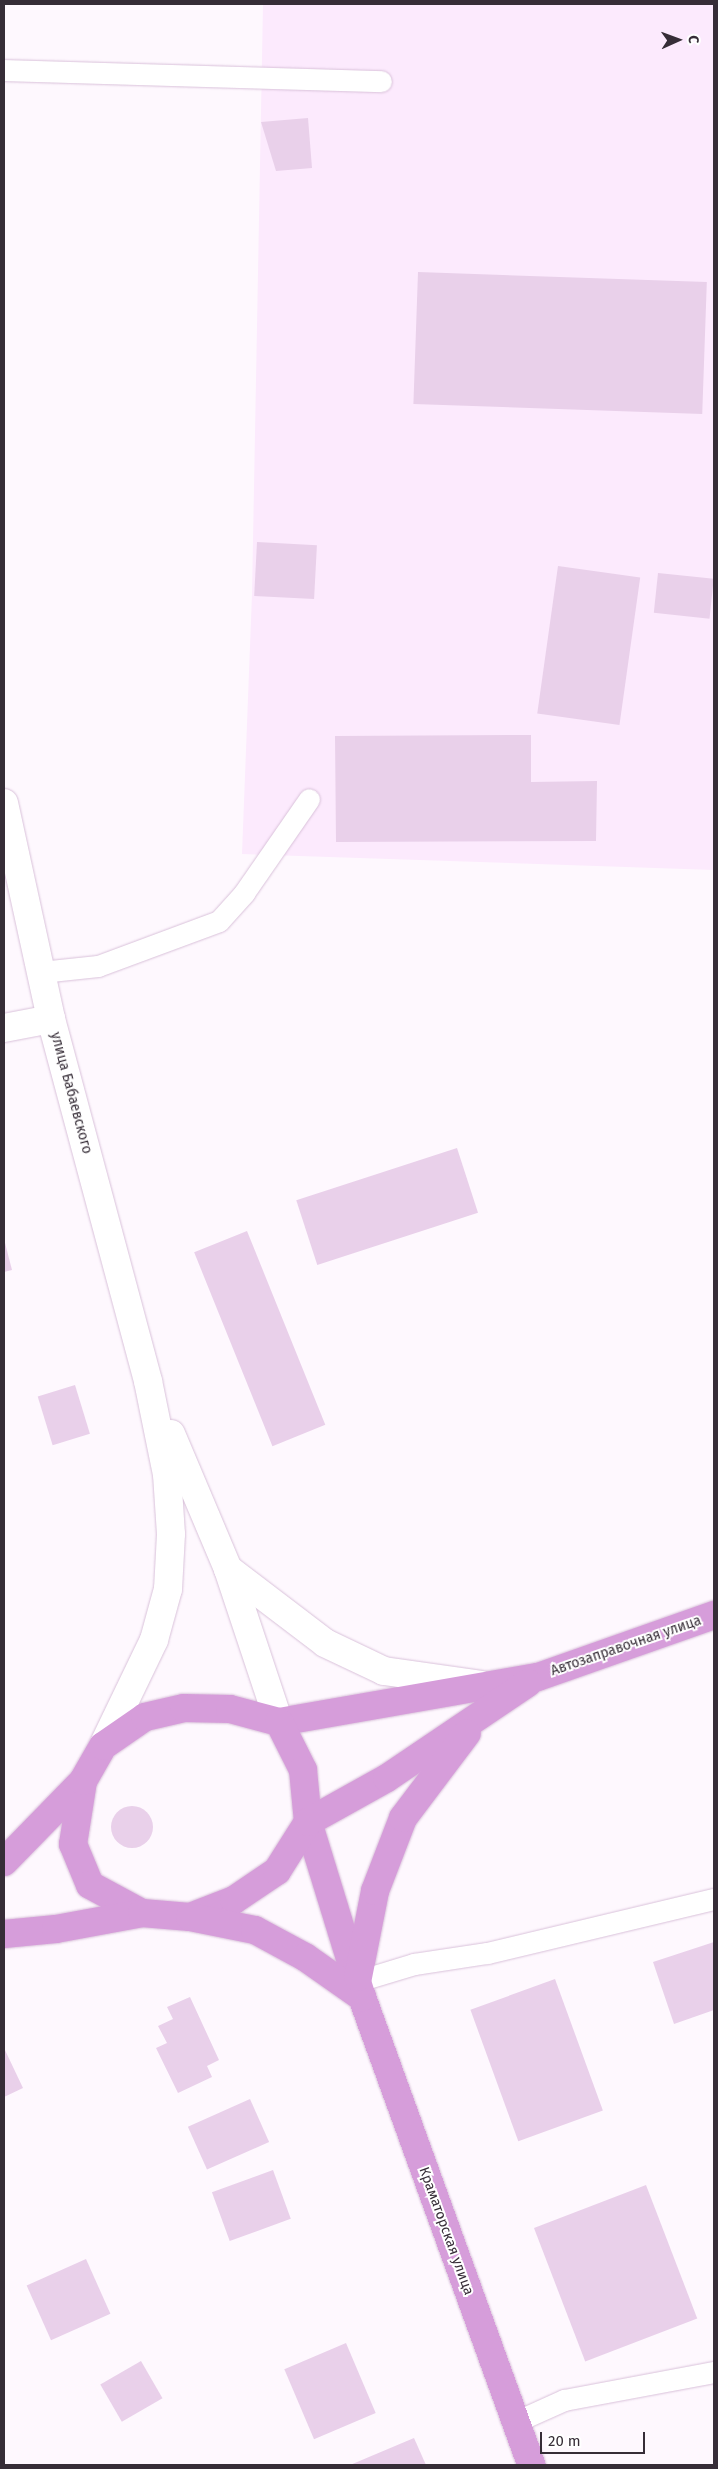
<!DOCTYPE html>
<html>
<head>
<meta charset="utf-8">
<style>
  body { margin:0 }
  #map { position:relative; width:718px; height:2469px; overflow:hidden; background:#fef8fe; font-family:"Fira Sans",sans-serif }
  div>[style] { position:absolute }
  .built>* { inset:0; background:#fceafd }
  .building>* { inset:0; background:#e9d0ea; transform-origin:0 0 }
  .round { border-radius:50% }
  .roads { filter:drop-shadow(0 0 1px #d9c1da) drop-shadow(0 0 1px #d9c1da) }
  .lane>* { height:21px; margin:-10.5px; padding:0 10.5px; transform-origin:10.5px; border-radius:10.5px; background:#fff }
  .street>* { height:28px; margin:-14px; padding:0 14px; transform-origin:14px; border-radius:14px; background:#fff }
  .secondary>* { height:28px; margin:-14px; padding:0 14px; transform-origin:14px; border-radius:14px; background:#fff }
  .primary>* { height:28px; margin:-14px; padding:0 14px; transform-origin:14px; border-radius:14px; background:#d69dda }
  span { translate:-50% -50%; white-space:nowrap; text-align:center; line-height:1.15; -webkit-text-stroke:4px #fff; paint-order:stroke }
  .street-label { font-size:14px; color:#362d37 }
  .frame { position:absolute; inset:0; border:5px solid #362d37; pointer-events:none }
  .north { position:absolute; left:653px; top:15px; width:50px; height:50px; -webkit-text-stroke:4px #fff; paint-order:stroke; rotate:88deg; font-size:14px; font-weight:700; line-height:20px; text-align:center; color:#362d37 }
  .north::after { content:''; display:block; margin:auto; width:18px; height:22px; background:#362d37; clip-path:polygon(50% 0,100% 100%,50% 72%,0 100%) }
  .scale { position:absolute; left:540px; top:2432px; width:105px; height:22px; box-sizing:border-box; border:2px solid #362d37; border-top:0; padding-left:6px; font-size:15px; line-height:18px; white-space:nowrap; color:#362d37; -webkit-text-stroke:4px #fff; paint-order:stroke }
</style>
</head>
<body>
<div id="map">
  <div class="built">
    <i style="clip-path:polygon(263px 4px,714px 4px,714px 870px,242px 854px,252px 594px)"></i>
  </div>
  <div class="building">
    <i style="clip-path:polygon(308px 118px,312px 168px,276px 171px,261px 122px)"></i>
    <i style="left:418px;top:272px;width:289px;height:132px;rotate:2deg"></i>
    <i style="left:257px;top:542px;width:60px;height:54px;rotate:3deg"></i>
    <i style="left:558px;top:566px;width:83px;height:149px;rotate:8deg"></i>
    <i style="left:658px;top:573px;width:56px;height:40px;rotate:6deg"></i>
    <i style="clip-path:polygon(531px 735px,531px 782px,597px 781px,596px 841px,336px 842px,335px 736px)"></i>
    <i style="left:457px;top:1148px;width:68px;height:169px;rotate:72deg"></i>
    <i style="left:247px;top:1231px;width:209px;height:57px;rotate:68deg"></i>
    <i style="clip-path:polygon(4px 1239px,12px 1270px,4px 1272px)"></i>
    <i style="left:75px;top:1385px;width:51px;height:39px;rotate:73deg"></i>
    <i class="round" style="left:111px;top:1806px;width:42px;height:42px"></i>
    <i style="clip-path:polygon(714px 1942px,714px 2010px,674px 2024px,653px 1962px)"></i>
    <i style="left:555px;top:1979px;width:140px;height:90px;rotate:70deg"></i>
    <i style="clip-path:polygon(190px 1997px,219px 2060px,207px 2066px,212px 2077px,178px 2093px,156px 2048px,167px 2043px,158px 2026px,173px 2019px,167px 2007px)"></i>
    <i style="clip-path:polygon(4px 2048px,23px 2088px,4px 2097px)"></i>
    <i style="left:250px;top:2099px;width:47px;height:68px;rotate:66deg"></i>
    <i style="left:273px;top:2170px;width:52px;height:65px;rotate:70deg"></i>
    <i style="left:646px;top:2185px;width:143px;height:120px;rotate:69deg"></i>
    <i style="left:86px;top:2259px;width:60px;height:65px;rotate:66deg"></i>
    <i style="left:346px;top:2343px;width:76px;height:67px;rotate:67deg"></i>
    <i style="left:141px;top:2361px;width:43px;height:47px;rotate:60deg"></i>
    <i style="clip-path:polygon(414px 2438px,426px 2465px,350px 2465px)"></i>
  </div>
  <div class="roads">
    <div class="lane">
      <i style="left:4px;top:70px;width:377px;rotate:1.7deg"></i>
      <i style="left:41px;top:972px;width:57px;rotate:-6deg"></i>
      <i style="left:98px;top:966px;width:129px;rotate:-20.4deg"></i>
      <i style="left:219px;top:921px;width:38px;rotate:-48deg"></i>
      <i style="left:244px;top:893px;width:114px;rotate:-55.3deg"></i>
      <i style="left:358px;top:1981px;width:59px;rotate:-16.9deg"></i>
      <i style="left:414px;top:1964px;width:74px;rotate:-8.6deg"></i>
      <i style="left:487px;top:1953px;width:233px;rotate:-13.4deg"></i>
      <i style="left:515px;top:2422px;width:54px;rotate:-24.2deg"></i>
      <i style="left:564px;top:2400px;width:153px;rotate:-10.6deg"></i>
    </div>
    <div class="street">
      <i style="left:4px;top:1028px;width:48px;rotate:-10.8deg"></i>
    </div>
    <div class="secondary">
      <i style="left:4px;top:803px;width:221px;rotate:77.7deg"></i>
      <i style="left:51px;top:1019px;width:375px;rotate:75deg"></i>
      <i style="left:148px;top:1381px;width:95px;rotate:78.5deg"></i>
      <i style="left:167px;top:1474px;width:60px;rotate:86.2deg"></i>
      <i style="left:171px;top:1534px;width:55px;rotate:93.1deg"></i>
      <i style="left:168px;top:1589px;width:53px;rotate:105.4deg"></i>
      <i style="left:154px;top:1640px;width:118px;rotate:115.7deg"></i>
      <i style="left:171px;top:1434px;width:147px;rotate:67.1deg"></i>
      <i style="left:228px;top:1569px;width:161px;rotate:71.6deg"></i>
      <i style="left:228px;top:1569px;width:122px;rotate:37.3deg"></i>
      <i style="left:325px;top:1643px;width:65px;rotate:25.4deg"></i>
      <i style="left:384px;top:1671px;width:98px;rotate:8.2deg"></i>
    </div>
    <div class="primary">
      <i style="left:279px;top:1722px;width:263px;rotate:-9.9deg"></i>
      <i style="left:538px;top:1677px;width:187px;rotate:-19.4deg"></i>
      <i style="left:83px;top:1781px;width:64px;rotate:99deg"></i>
      <i style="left:73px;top:1844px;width:44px;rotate:67.5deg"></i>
      <i style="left:90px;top:1885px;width:59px;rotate:28.3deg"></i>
      <i style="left:4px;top:1862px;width:113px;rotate:-45.7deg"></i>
      <i style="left:83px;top:1781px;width:40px;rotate:-60.3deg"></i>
      <i style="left:103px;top:1746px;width:51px;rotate:-34.6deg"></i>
      <i style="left:145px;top:1717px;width:40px;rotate:-13deg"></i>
      <i style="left:184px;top:1708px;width:46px;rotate:1.2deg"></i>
      <i style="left:230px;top:1709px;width:51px;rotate:14.9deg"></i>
      <i style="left:279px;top:1722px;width:54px;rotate:63.4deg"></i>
      <i style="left:303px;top:1770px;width:52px;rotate:84.5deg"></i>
      <i style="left:308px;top:1822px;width:183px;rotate:72.9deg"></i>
      <i style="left:362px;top:1997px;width:498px;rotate:70.1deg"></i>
      <i style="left:190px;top:1917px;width:47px;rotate:-21.1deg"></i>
      <i style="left:234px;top:1900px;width:52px;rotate:-34deg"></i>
      <i style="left:277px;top:1871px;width:58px;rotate:-57.7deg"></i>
      <i style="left:308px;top:1822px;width:90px;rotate:-29.1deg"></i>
      <i style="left:387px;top:1778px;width:170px;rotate:-34deg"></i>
      <i style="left:4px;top:1934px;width:52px;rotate:-5.5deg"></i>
      <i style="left:56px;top:1929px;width:87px;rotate:-10.5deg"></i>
      <i style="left:142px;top:1913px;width:48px;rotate:4.8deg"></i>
      <i style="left:190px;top:1917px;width:66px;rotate:11.3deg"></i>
      <i style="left:255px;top:1930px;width:57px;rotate:28.4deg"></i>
      <i style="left:305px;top:1957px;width:70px;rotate:35.1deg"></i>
      <i style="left:358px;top:1977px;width:88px;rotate:-78.8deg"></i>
      <i style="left:375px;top:1891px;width:78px;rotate:-69deg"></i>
      <i style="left:403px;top:1818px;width:106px;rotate:-53deg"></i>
    </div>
  </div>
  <div class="street-label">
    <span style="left:71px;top:1093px;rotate:75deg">улица Бабаевского</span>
    <span style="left:626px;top:1646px;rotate:-19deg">Автозаправочная улица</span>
    <span style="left:446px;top:2231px;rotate:70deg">Краматорская улица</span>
  </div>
  <div class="frame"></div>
  <div class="north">С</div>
  <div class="scale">20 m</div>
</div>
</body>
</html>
